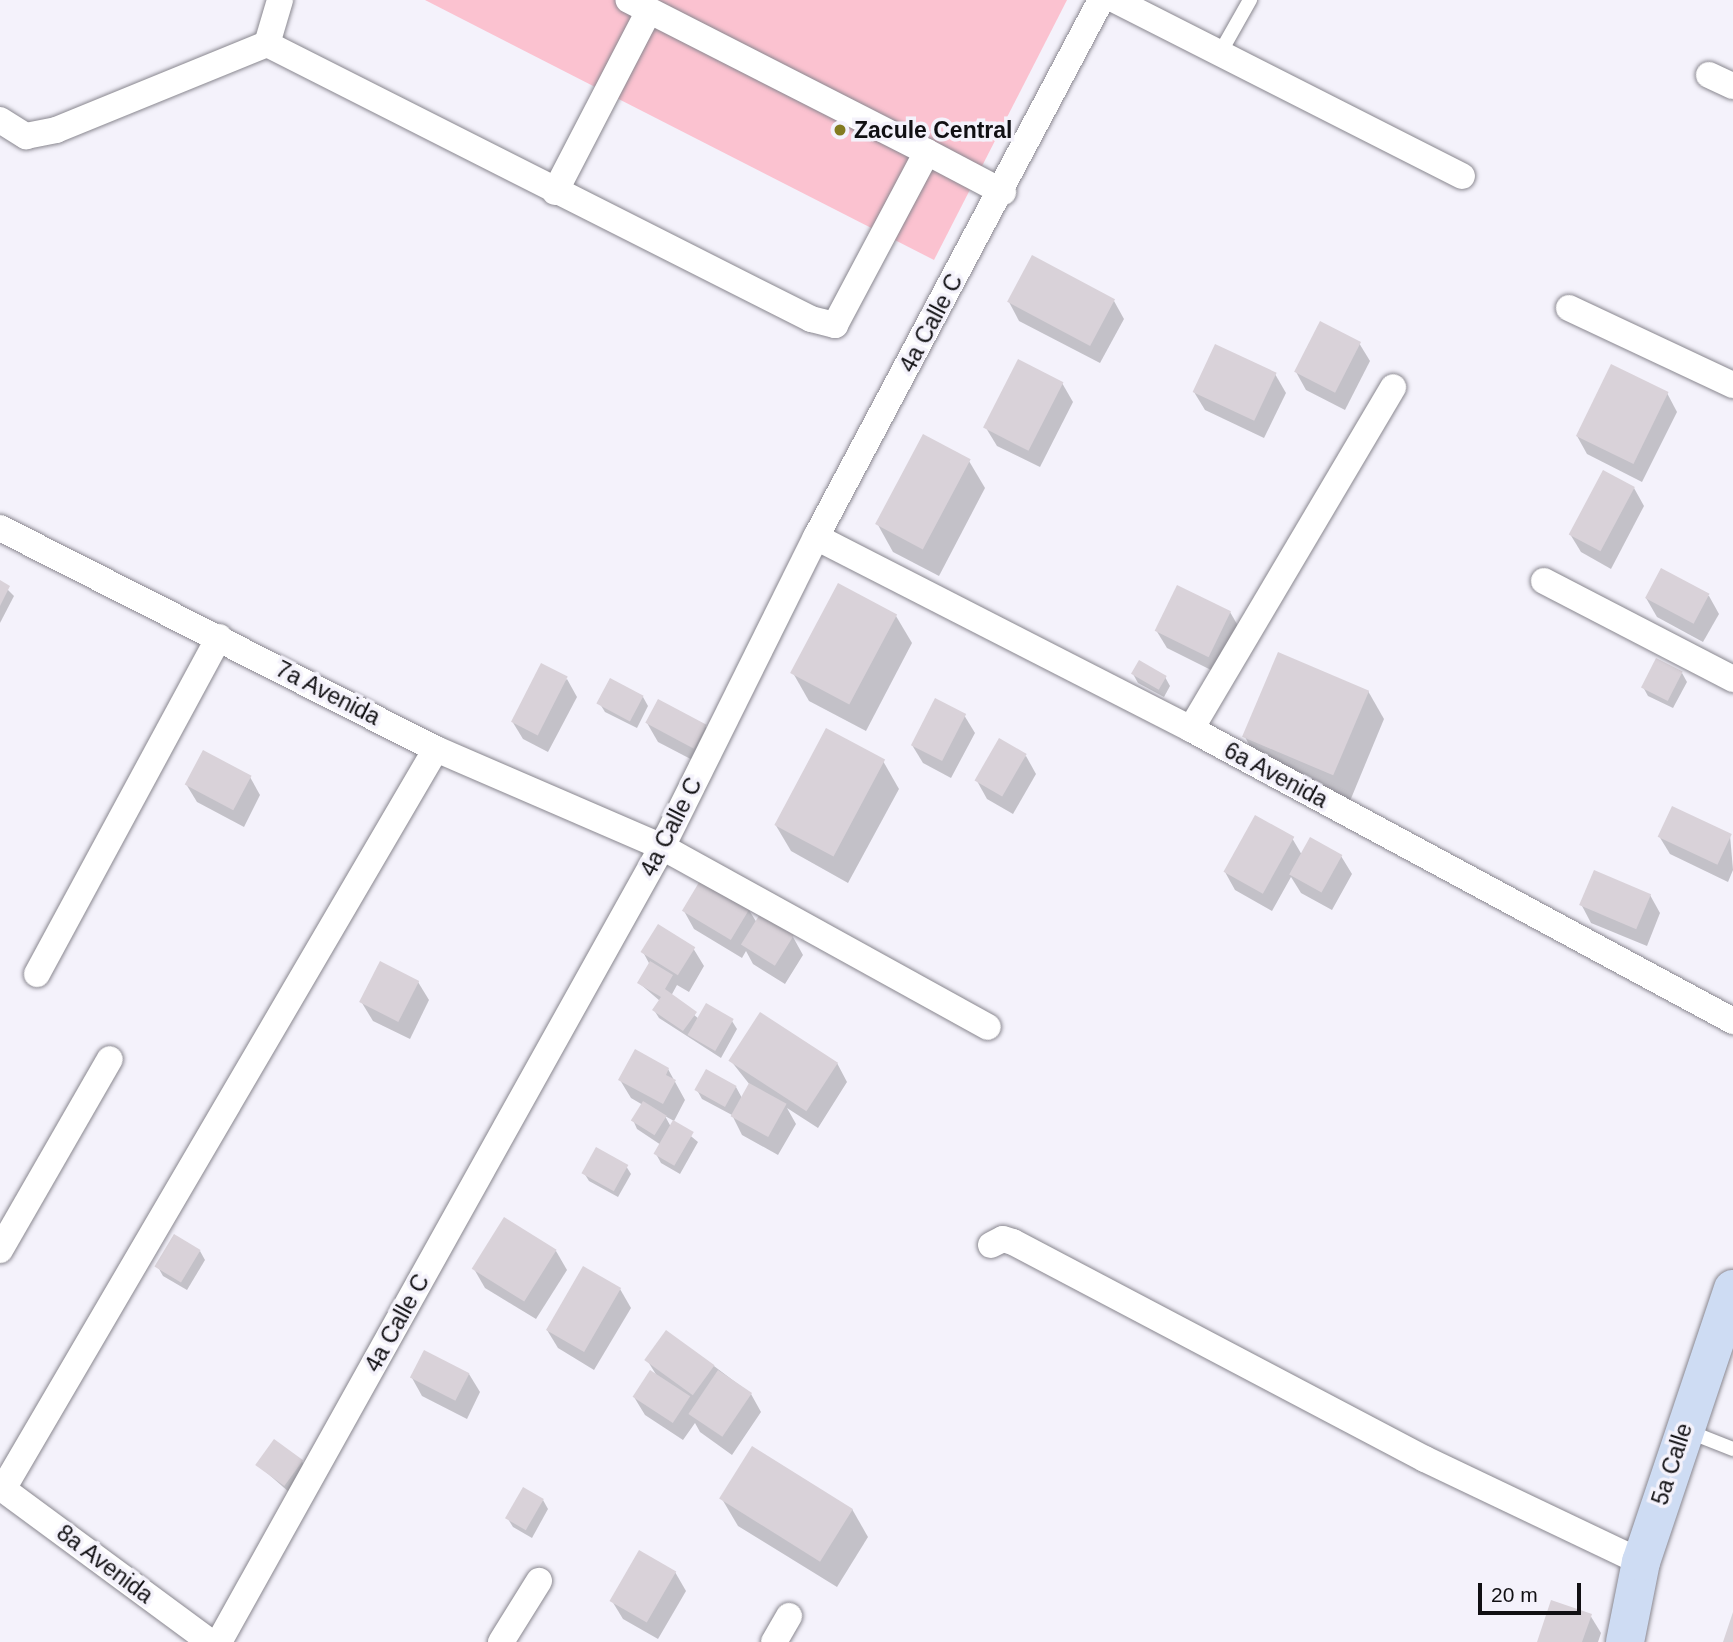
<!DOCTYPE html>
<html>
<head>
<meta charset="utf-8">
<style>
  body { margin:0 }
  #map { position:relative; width:1733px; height:1642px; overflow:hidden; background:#f4f2fb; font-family:Helvetica,sans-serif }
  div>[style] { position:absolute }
  .green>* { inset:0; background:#fbc2d0 }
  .shadow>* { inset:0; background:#0003 }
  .building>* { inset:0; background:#d9d2d9; transform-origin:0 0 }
  .roads { filter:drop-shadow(0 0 2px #89878f) drop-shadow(0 0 2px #89878f) }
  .lane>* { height:14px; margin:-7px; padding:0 7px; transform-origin:7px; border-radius:7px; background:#fff }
  .street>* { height:26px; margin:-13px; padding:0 13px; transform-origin:13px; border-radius:13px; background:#fff }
  .secondary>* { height:38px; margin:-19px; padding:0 19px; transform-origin:19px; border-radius:19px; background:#cedcf3 }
  .dots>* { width:19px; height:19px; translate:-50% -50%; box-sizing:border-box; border:4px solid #f4f2fb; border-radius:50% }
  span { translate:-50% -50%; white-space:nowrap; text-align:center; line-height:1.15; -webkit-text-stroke:7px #f4f2fb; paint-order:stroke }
  .poi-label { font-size:23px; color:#111013; font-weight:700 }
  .left { translate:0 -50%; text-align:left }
  .street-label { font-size:23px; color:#111013 }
  .scale { position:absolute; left:1478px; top:1583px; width:103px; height:32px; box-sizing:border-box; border:4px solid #111013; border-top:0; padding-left:9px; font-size:21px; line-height:24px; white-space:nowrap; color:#111013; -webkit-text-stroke:5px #f4f2fb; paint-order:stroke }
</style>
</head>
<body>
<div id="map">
  <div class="green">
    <i style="clip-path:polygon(425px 0,1067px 0,934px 260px)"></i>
  </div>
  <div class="shadow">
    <i style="clip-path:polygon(1114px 301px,1124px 319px,1100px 363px,1019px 321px,1009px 302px)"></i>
    <i style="clip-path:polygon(1359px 343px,1370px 361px,1345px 410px,1306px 390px,1296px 372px)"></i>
    <i style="clip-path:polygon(1275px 374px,1286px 393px,1264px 438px,1205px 410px,1194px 392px)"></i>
    <i style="clip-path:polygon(1062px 383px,1073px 402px,1040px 467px,997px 446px,986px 428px)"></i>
    <i style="clip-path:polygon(1667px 393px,1677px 412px,1642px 482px,1587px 454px,1577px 436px)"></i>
    <i style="clip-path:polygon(969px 461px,985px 488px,939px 576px,893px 552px,878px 525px)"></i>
    <i style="clip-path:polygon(1634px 488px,1644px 506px,1611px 569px,1581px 552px,1570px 534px)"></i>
    <i style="clip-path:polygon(0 582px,14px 596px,0 623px)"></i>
    <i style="clip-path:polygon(1709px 596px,1719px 614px,1703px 642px,1657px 617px,1646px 598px)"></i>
    <i style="clip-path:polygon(1230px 612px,1241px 631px,1219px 674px,1167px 648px,1156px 630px)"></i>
    <i style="clip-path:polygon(896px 616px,912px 643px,866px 731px,809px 701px,793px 673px)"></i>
    <i style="clip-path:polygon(1682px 673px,1687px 682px,1673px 708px,1648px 696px,1643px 687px)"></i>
    <i style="clip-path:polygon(1133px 674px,1165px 677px,1170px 686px,1164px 697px,1138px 683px)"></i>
    <i style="clip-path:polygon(567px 679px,577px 697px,548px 752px,523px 739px,512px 721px)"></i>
    <i style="clip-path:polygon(1368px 691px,1384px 719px,1350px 801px,1260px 765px,1245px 737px)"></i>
    <i style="clip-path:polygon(643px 697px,648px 706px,637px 728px,605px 712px,600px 704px)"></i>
    <i style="clip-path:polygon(964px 715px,975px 733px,951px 778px,923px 763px,912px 745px)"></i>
    <i style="clip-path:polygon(647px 723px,705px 726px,716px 744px,704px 766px,658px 742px)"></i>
    <i style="clip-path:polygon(1026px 756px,1036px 774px,1013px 814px,987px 799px,977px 781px)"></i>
    <i style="clip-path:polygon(883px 761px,899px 789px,848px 883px,791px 851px,775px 824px)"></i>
    <i style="clip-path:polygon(250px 777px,260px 795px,244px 827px,197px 802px,186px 784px)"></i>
    <i style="clip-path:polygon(1730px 835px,1733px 870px,1728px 882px,1670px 854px,1659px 836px)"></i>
    <i style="clip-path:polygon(1292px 838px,1302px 855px,1341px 856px,1352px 874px,1332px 910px,1301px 893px,1291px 877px,1272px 911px,1235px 890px,1225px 872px)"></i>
    <i style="clip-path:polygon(1650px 895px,1660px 913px,1647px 946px,1591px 923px,1581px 904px)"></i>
    <i style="clip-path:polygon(749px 910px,757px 923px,793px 937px,803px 955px,785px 984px,753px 964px,746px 951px,742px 958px,694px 929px,684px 911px)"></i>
    <i style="clip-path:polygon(693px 948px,704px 966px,689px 992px,677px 985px,671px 996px,699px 1019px,732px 1021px,737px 1029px,721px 1058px,659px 1018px,654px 1010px,660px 1001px,639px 983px,650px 965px,643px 952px)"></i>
    <i style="clip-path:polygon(418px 982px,429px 1000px,410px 1039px,373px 1021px,362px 1003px)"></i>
    <i style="clip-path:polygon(731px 1061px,837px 1063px,847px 1082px,818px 1128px,787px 1108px,796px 1124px,778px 1155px,742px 1135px,732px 1115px,702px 1099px,697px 1090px,736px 1087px,742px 1098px,750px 1085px)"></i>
    <i style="clip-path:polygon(668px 1069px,685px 1100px,674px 1121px,665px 1116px,671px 1127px,674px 1122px,698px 1142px,680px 1174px,661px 1163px,656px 1154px,661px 1145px,637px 1129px,633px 1120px,643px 1105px,631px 1098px,620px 1080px)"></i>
    <i style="clip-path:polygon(626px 1166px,631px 1174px,618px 1197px,589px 1181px,584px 1173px)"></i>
    <i style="clip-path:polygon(200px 1251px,205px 1260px,187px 1290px,163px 1276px,158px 1267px)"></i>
    <i style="clip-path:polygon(556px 1251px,567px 1270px,536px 1319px,485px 1288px,474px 1269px)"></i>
    <i style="clip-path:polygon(620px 1289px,631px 1308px,594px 1370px,558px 1348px,547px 1330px)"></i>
    <i style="clip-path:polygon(647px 1360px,714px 1366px,751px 1394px,761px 1412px,732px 1455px,700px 1432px,695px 1423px,683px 1440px,645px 1415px,634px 1397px,657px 1376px)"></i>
    <i style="clip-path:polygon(469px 1374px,480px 1392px,467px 1419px,422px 1396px,412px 1378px)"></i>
    <i style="clip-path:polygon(302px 1461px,306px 1470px,290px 1493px,258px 1465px)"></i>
    <i style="clip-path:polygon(722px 1499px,852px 1509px,868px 1537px,837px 1587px,738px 1526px)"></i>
    <i style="clip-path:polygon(543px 1500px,548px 1509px,532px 1538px,513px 1527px,508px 1519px)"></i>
    <i style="clip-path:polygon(675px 1572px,686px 1591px,658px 1639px,623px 1619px,612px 1601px)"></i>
    <i style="clip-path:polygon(1590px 1615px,1601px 1633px,1598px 1642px,1538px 1642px)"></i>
  </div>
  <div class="building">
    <i style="left:1032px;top:255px;width:94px;height:53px;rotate:28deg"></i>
    <i style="left:1320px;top:321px;width:46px;height:57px;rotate:27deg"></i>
    <i style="left:1215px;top:344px;width:68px;height:53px;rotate:25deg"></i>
    <i style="left:1018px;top:359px;width:51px;height:77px;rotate:27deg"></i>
    <i style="left:1611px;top:364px;width:64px;height:80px;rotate:26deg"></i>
    <i style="left:923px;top:434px;width:54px;height:102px;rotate:28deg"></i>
    <i style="left:1603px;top:470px;width:36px;height:73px;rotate:28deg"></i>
    <i style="left:1661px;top:568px;width:55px;height:34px;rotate:28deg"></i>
    <i style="clip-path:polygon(0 580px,10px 586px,0 606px)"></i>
    <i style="left:838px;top:583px;width:67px;height:102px;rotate:28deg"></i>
    <i style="left:1177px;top:585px;width:60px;height:51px;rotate:26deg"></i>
    <i style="left:1278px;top:652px;width:99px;height:92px;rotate:23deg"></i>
    <i style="left:1656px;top:658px;width:30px;height:33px;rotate:27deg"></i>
    <i style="left:1139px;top:660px;width:32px;height:16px;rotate:30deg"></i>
    <i style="left:541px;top:663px;width:30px;height:66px;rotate:27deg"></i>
    <i style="left:610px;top:678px;width:38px;height:29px;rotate:28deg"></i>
    <i style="left:935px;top:698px;width:35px;height:53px;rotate:27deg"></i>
    <i style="left:658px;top:699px;width:55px;height:27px;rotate:28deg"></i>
    <i style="left:826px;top:728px;width:67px;height:110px;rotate:28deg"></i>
    <i style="left:999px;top:738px;width:32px;height:49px;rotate:30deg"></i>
    <i style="left:203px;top:750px;width:55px;height:39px;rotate:28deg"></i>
    <i style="left:1672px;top:806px;width:66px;height:34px;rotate:25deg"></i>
    <i style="left:1255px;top:815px;width:45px;height:65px;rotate:29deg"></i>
    <i style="left:1310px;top:837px;width:37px;height:43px;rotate:29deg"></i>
    <i style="left:1594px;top:870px;width:62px;height:38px;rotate:23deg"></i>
    <i style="left:701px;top:879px;width:57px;height:37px;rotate:31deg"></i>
    <i style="left:760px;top:914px;width:40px;height:36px;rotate:32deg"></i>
    <i style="left:658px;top:924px;width:44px;height:33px;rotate:32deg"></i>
    <i style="left:380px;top:961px;width:44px;height:46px;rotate:27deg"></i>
    <i style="clip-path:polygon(650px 961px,673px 975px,665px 989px,697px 1012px,683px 1031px,652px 1010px,661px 997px,637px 983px)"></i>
    <i style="left:706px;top:1003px;width:32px;height:37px;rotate:30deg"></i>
    <i style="left:760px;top:1012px;width:93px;height:58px;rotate:33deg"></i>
    <i style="clip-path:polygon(635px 1049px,669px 1068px,666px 1075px,676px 1080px,663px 1104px,618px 1080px)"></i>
    <i style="left:706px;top:1069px;width:35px;height:24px;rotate:29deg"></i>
    <i style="left:749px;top:1083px;width:43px;height:38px;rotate:29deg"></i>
    <i style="left:643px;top:1101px;width:28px;height:23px;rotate:32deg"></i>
    <i style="left:673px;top:1120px;width:24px;height:39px;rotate:30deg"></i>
    <i style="left:596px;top:1147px;width:37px;height:30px;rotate:29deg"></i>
    <i style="left:504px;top:1217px;width:62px;height:61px;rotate:32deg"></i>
    <i style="left:174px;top:1234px;width:31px;height:38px;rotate:31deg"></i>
    <i style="left:583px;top:1266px;width:44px;height:74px;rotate:30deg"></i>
    <i style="left:666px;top:1330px;width:60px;height:37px;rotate:36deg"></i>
    <i style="left:424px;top:1350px;width:51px;height:31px;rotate:27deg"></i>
    <i style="left:650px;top:1370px;width:48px;height:32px;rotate:33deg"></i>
    <i style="left:718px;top:1370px;width:41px;height:53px;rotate:34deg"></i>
    <i style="left:274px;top:1439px;width:36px;height:32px;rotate:36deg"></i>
    <i style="left:752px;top:1446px;width:119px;height:62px;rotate:32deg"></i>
    <i style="left:523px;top:1487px;width:24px;height:36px;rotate:30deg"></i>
    <i style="left:639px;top:1550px;width:43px;height:59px;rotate:30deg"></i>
    <i style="clip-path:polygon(1551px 1600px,1592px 1614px,1582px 1642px,1537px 1642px)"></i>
    <i style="clip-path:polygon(1733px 1612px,1733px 1642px,1723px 1642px)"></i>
  </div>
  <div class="roads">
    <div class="lane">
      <i style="left:1220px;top:53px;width:61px;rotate:-60.5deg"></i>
      <i style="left:1685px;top:1430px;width:52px;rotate:21.6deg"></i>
    </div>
    <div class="street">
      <i style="left:1115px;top:0;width:389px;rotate:26.9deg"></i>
      <i style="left:267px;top:44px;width:46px;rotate:-73.5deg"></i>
      <i style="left:1709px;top:75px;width:26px;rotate:25deg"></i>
      <i style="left:0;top:120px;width:31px;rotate:32deg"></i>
      <i style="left:26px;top:136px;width:31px;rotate:-11deg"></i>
      <i style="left:56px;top:130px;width:228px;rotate:-22.2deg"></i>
      <i style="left:267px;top:44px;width:610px;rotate:26.82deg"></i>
      <i style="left:811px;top:319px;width:25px;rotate:14deg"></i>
      <i style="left:835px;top:325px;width:196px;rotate:-62deg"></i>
      <i style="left:927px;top:152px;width:335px;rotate:-153deg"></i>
      <i style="left:927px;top:152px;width:86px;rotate:27.8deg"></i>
      <i style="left:555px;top:192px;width:204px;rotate:-62.6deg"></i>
      <i style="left:1569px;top:308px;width:181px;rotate:25.2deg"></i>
      <i style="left:0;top:528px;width:489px;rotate:26.9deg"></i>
      <i style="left:436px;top:749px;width:246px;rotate:23.4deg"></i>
      <i style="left:662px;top:847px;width:372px;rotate:28.9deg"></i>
      <i style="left:816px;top:537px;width:421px;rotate:27.1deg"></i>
      <i style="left:1191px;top:729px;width:616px;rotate:28.31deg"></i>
      <i style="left:1544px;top:581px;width:213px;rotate:27.4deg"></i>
      <i style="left:1191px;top:729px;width:397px;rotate:-59.4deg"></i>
      <i style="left:37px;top:974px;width:383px;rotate:-61.6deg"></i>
      <i style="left:991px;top:1245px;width:13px;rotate:-27deg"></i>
      <i style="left:1003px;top:1239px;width:10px;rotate:17deg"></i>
      <i style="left:1013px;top:1242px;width:466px;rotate:27.8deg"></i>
      <i style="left:1425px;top:1459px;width:239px;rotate:25.5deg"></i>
      <i style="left:0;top:1250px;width:220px;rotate:-60.1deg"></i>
      <i style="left:0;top:1487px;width:261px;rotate:36.4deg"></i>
      <i style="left:3px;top:1489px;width:857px;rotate:-59.67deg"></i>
      <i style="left:219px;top:1642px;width:910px;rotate:-60.87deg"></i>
      <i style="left:662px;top:847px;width:346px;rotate:-63.6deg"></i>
      <i style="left:816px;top:537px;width:608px;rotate:-62.04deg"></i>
      <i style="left:501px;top:1642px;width:72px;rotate:-58.1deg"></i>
      <i style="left:774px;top:1642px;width:30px;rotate:-60deg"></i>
    </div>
    <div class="secondary">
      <i style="left:1625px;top:1642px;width:82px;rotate:-78.7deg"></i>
      <i style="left:1641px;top:1562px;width:288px;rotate:-71.4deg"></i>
    </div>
  </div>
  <div class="dots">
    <i style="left:840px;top:130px;background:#837b20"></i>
  </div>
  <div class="poi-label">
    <span class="left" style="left:854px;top:130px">Zacule Central</span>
  </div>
  <div class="street-label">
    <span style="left:931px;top:323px;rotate:-62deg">4a Calle C</span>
    <span style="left:328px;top:693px;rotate:27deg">7a Avenida</span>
    <span style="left:1276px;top:775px;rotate:28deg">6a Avenida</span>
    <span style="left:671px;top:827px;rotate:-63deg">4a Calle C</span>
    <span style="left:397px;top:1323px;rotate:-61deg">4a Calle C</span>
    <span style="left:1672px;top:1464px;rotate:-72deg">5a Calle</span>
    <span style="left:105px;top:1564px;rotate:37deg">8a Avenida</span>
  </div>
  <div class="scale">20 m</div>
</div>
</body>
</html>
